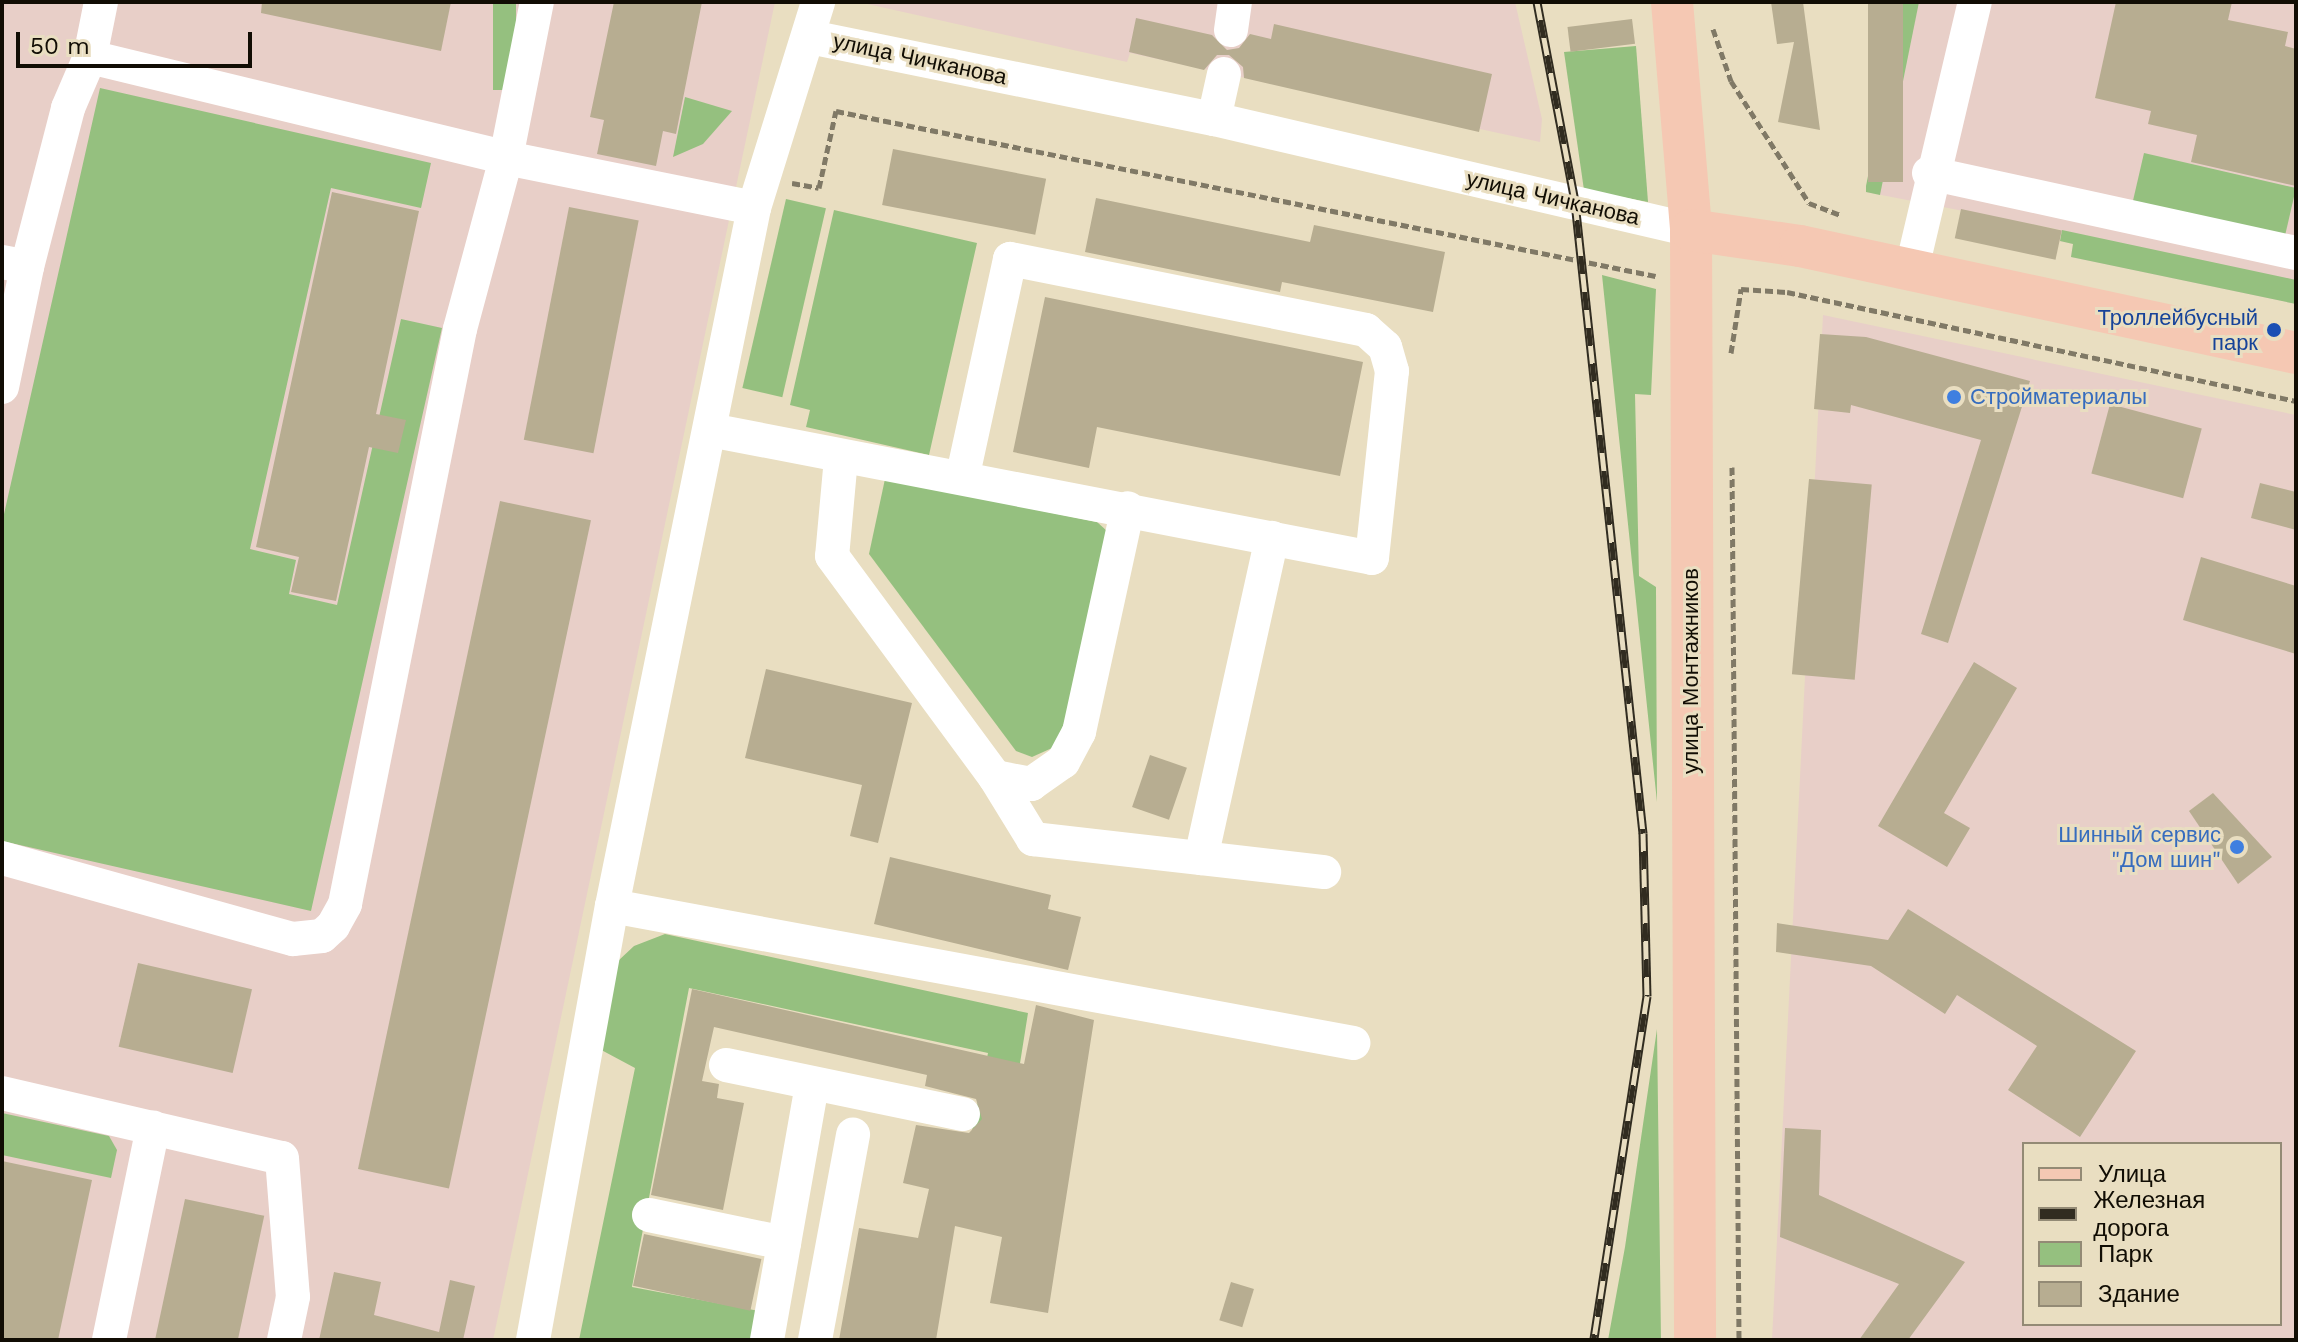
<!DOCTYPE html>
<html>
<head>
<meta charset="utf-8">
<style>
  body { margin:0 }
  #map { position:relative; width:2298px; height:1342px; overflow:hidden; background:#e9dec1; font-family:"Work Sans",sans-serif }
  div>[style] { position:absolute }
  .industrial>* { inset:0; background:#e8cfc8 }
  .green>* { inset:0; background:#95c07f; transform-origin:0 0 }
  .building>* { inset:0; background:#b7ad91; transform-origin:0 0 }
  .path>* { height:5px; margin-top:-2.5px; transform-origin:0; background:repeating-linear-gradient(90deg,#807966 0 8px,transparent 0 12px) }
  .minor>* { height:34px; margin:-17px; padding:0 17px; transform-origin:17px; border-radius:17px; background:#fff }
  .major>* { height:42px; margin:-21px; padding:0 21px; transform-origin:21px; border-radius:21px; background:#f5c8b3 }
  .rail>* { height:9px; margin-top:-4.5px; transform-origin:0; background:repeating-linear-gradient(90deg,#e9dec1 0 18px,#312c20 0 36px); box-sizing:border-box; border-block:2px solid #312c20 }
  .dots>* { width:22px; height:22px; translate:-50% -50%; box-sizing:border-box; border:4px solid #e9dec1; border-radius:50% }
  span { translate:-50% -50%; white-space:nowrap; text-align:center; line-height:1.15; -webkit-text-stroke:6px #e9dec1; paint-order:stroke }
  .street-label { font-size:22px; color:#110d04 }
  .transit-label { font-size:22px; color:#164399 }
  .right { translate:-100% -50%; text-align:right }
  .shop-label { font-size:22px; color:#366cbe }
  .left { translate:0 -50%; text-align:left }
  .frame { position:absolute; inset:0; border:4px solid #110d04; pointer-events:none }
  .legend { position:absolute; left:2022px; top:1142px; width:260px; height:184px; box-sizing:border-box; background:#e9dec1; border:2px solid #938a75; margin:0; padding:10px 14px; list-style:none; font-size:24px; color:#110d04 }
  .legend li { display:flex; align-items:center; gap:16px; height:40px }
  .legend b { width:40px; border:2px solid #938a75 }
  .scale { position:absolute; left:16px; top:32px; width:236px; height:36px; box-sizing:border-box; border:4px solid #110d04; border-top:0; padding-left:10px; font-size:24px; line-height:28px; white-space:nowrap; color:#110d04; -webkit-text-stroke:6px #e9dec1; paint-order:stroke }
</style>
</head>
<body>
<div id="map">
  <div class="industrial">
    <i style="clip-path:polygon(2px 2px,775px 2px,493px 1340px,2px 1340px)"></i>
    <i style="clip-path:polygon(1515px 2px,1542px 119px,1540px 142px,1130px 53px,1127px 62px,863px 3px)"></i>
    <i style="clip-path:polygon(1903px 2px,2296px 2px,2296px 304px,2071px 257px,2073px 244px,2060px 241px,2061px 230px,1866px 192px)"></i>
    <i style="clip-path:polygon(evenodd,1823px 315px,2296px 415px,2296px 1340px,1772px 1340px,1823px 315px,2024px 1144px,2280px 1144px,2280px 1324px,2024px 1324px,2024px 1144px)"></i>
  </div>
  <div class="green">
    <i style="left:493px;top:2px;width:23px;height:88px"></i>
    <i style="clip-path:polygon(1903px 2px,1919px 2px,1880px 195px,1866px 192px,1866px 186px)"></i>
    <i style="clip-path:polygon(1636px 46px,1648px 202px,1584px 190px,1564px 52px)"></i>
    <i style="clip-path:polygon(100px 88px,431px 163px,421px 208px,331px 188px,250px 549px,296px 560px,289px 594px,337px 605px,401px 319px,442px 328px,311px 911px,2px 841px,2px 523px)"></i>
    <i style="clip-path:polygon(685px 97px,732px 111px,703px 144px,673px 157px)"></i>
    <i style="left:2144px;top:153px;width:156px;height:49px;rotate:13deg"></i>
    <i style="left:786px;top:199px;width:41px;height:194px;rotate:13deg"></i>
    <i style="clip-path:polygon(834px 210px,977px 243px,929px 455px,806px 427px,810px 410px,790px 405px)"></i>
    <i style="clip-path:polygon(2062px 230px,2296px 280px,2296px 304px,2071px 257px,2073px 244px,2060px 241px)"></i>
    <i style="clip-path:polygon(1602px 275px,1656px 289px,1651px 395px,1635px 394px,1639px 576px,1656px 587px,1657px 802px)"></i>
    <i style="clip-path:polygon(885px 479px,1097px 522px,1107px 531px,1061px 744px,1032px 757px,1016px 751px,869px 554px)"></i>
    <i style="clip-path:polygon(665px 934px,1028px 1013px,1008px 1139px,972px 1131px,988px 1053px,689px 988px,632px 1287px,759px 1311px,754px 1340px,579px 1340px,635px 1068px,592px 1045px,618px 961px,634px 946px)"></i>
    <i style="clip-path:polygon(1657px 1029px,1661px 1340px,1608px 1340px,1625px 1247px)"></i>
    <i style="clip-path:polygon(2px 1113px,109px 1136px,117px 1150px,111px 1178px,2px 1155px)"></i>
  </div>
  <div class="building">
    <i style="clip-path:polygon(262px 2px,451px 2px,441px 51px,261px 13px)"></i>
    <i style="clip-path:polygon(614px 2px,702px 2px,676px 134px,663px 131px,656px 166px,597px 154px,604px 120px,590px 117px)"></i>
    <i style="clip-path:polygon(1771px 2px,1803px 2px,1820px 130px,1778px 122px,1794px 42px,1777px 44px)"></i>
    <i style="left:1868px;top:2px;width:35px;height:180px"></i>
    <i style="clip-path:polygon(2116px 2px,2232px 2px,2228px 20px,2288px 32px,2285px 46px,2296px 49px,2296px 186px,2191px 162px,2197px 135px,2148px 124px,2151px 111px,2095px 98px)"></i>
    <i style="clip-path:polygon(1136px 18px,1212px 35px,1227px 50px,1239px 48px,1250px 34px,1271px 39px,1274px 24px,1492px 74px,1479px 132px,1244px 78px,1243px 67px,1229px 55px,1217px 55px,1204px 70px,1129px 52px)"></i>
    <i style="left:1632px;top:19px;width:25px;height:65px;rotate:83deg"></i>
    <i style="left:893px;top:149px;width:156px;height:57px;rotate:11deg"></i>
    <i style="clip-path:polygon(332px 192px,419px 211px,376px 414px,406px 420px,398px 453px,369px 447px,336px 601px,291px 592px,299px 557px,256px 547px)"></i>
    <i style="clip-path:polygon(1096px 198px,1310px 242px,1314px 225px,1445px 252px,1433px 312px,1282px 282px,1280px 292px,1085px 252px)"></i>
    <i style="left:569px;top:207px;width:71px;height:237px;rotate:11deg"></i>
    <i style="left:1961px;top:209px;width:103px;height:30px;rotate:12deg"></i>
    <i style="clip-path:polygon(1045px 297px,1363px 362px,1340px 476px,1097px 427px,1089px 468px,1013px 452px)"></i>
    <i style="clip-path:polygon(1820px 334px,1866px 337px,2030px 381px,1948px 643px,1921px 634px,1981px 440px,1851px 405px,1850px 413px,1814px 409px)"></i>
    <i style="left:2110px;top:404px;width:95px;height:72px;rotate:15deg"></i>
    <i style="left:1809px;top:479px;width:63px;height:196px;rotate:5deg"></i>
    <i style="clip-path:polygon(2260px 483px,2296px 492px,2296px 530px,2251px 518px)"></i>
    <i style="left:500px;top:501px;width:93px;height:683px;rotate:12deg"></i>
    <i style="clip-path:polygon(2201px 557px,2296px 586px,2296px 654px,2183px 620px)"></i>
    <i style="clip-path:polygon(1974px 662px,2017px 688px,1944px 813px,1970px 828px,1947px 867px,1878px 826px)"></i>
    <i style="clip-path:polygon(766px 669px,912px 703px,878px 843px,850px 836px,862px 785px,745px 758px)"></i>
    <i style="left:1150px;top:755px;width:39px;height:55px;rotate:19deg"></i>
    <i style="clip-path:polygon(2213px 793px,2272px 857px,2238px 884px,2189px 811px)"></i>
    <i style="clip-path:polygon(890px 857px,1051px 895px,1048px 909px,1081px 917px,1068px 970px,874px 924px)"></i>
    <i style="clip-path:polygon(1908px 909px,2136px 1051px,2080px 1137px,2008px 1090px,2037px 1046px,1957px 995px,1945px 1014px,1871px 966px,1776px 952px,1777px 923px,1888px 940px)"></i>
    <i style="left:138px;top:963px;width:117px;height:86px;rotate:13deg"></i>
    <i style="clip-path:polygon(692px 989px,1024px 1064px,1036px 1005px,1094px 1020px,1048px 1313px,990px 1303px,1002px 1237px,955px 1226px,936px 1340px,839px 1340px,859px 1228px,918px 1238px,929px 1189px,903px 1183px,916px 1125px,969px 1133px,982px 1119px,976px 1099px,925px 1086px,927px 1075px,714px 1027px,702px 1081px,719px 1084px,717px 1098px,744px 1103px,723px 1210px,651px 1195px)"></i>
    <i style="clip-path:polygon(1785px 1128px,1821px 1130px,1819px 1195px,1965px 1262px,1908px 1340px,1859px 1340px,1899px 1284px,1780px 1237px)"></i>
    <i style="clip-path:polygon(2px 1161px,92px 1180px,58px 1340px,2px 1340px)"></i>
    <i style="left:185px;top:1199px;width:81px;height:144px;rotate:12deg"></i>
    <i style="left:644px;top:1234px;width:120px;height:53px;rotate:12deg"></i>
    <i style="clip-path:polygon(334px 1272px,381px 1282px,374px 1315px,439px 1332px,450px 1280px,475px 1286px,463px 1340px,319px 1340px)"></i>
    <i style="left:1231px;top:1282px;width:24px;height:40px;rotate:17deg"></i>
  </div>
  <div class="path">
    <i style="left:1713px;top:29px;width:55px;rotate:70.9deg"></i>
    <i style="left:1731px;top:81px;width:145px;rotate:57.4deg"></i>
    <i style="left:1809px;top:203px;width:34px;rotate:21deg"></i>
    <i style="left:792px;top:183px;width:27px;rotate:10deg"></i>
    <i style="left:819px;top:188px;width:79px;rotate:-77.6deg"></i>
    <i style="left:836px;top:111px;width:836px;rotate:11.38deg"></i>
    <i style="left:1731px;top:353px;width:65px;rotate:-81.1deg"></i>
    <i style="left:1741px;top:289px;width:46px;rotate:3.7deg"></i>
    <i style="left:1787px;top:292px;width:521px;rotate:12.09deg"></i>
    <i style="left:1732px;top:467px;width:873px;rotate:89.54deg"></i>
  </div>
  <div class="minor">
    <i style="left:1231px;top:30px;width:28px;rotate:-82deg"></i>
    <i style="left:810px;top:37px;width:412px;rotate:11.5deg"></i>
    <i style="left:1214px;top:119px;width:490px;rotate:13.1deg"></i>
    <i style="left:90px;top:57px;width:56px;rotate:-78.7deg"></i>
    <i style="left:1214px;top:119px;width:46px;rotate:-77.5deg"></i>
    <i style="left:1929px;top:173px;width:376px;rotate:12.3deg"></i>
    <i style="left:2px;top:262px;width:25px;rotate:11deg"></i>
    <i style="left:27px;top:267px;width:164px;rotate:-75.5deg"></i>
    <i style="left:68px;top:108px;width:56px;rotate:-66.7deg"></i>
    <i style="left:90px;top:57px;width:428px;rotate:13.6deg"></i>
    <i style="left:506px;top:158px;width:253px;rotate:11.4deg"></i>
    <i style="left:1911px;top:272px;width:277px;rotate:-76.7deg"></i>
    <i style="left:2px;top:387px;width:123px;rotate:-78.2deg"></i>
    <i style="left:710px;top:430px;width:674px;rotate:10.94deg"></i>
    <i style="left:1372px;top:558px;width:188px;rotate:-83.9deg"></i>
    <i style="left:1392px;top:371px;width:25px;rotate:-106deg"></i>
    <i style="left:1385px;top:347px;width:25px;rotate:-138deg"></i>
    <i style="left:1366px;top:330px;width:363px;rotate:-168.7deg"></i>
    <i style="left:1010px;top:259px;width:221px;rotate:102.3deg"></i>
    <i style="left:841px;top:458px;width:98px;rotate:95.2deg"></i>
    <i style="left:832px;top:556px;width:275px;rotate:53.6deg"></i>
    <i style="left:995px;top:777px;width:37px;rotate:11deg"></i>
    <i style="left:1031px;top:784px;width:39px;rotate:-35deg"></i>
    <i style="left:1063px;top:762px;width:34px;rotate:-62deg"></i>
    <i style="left:1079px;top:732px;width:229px;rotate:-77.7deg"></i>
    <i style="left:995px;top:777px;width:73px;rotate:58.5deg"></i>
    <i style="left:1033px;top:839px;width:169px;rotate:6.5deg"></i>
    <i style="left:1201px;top:858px;width:328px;rotate:-77.5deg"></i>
    <i style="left:2px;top:858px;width:302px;rotate:15.6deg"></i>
    <i style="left:293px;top:939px;width:29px;rotate:-6deg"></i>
    <i style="left:322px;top:936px;width:15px;rotate:-42deg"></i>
    <i style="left:333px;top:926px;width:25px;rotate:-61deg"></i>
    <i style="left:345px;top:904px;width:586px;rotate:-78.69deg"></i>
    <i style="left:460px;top:329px;width:177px;rotate:-74.9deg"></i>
    <i style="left:506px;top:158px;width:159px;rotate:-78.8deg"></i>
    <i style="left:1201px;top:858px;width:124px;rotate:6.5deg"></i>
    <i style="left:612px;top:906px;width:754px;rotate:10.47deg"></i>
    <i style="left:726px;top:1065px;width:242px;rotate:11.7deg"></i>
    <i style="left:2px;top:1093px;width:287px;rotate:13.1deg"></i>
    <i style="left:282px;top:1158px;width:139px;rotate:85.5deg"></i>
    <i style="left:293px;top:1297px;width:44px;rotate:101.8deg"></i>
    <i style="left:649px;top:1215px;width:138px;rotate:11.7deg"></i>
    <i style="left:109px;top:1340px;width:217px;rotate:-78.3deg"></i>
    <i style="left:533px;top:1340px;width:441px;rotate:-79.7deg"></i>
    <i style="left:612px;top:906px;width:712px;rotate:-78.5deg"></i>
    <i style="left:754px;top:208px;width:216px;rotate:-72.7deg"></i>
    <i style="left:767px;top:1340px;width:260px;rotate:-80deg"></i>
    <i style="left:815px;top:1340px;width:209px;rotate:-79.5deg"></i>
  </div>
  <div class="major">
    <i style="left:1672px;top:2px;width:229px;rotate:85.2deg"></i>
    <i style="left:1691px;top:230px;width:1110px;rotate:89.79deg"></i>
    <i style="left:1691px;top:230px;width:110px;rotate:8.4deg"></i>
    <i style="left:1800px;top:246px;width:507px;rotate:12.17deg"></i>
  </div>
  <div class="rail">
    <i style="left:1537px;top:2px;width:204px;rotate:79.2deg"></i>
    <i style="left:1575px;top:202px;width:635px;rotate:83.85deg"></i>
    <i style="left:1643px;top:833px;width:163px;rotate:88.6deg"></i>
    <i style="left:1647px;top:996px;width:348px;rotate:98.8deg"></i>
  </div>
  <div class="dots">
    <i style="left:2274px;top:330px;background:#1a4fb4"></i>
    <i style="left:1954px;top:397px;background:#3f7fe0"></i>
    <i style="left:2237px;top:847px;background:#3f7fe0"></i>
  </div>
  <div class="street-label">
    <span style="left:920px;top:59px;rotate:12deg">улица Чичканова</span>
    <span style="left:1553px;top:198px;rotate:13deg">улица Чичканова</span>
    <span style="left:1691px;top:671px;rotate:-90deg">улица Монтажников</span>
  </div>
  <div class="transit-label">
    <span class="right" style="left:2258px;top:330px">Троллейбусный<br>парк</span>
  </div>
  <div class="shop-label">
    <span class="left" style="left:1970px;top:397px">Стройматериалы</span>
    <span class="right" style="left:2221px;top:847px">Шинный сервис<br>"Дом шин"</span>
  </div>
  <div class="frame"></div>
  <ul class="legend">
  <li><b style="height:10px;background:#f5c8b3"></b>Улица</li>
  <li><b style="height:10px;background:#312c20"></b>Железная дорога</li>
  <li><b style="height:22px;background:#95c07f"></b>Парк</li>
  <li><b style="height:22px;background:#b7ad91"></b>Здание</li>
  </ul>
  <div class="scale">50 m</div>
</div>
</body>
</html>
